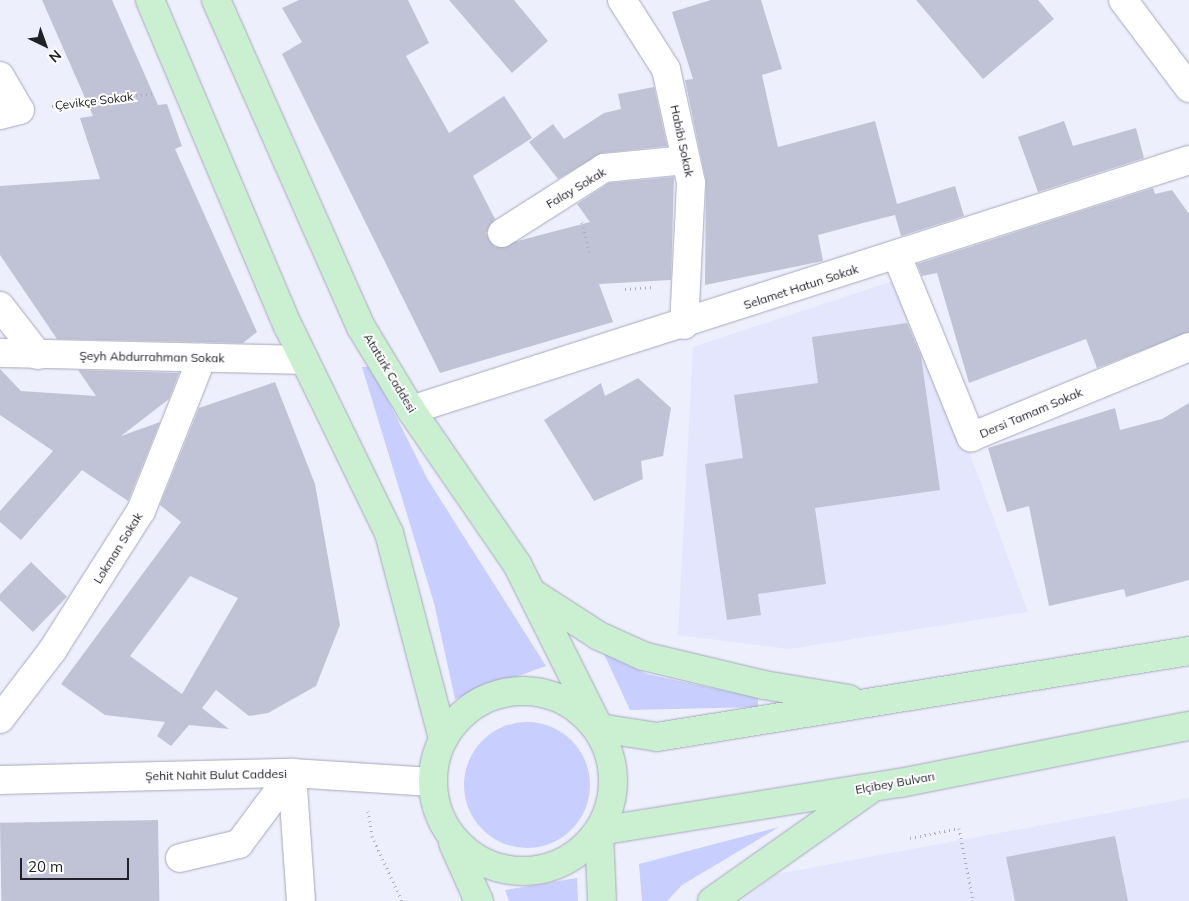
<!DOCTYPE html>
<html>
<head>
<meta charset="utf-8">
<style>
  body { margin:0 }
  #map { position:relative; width:1189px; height:901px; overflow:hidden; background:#eeeffc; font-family:Mulish,sans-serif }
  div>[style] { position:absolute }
  .built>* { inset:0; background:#e3e6fc }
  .green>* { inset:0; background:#c8cefe }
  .round { border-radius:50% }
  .building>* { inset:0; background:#c0c3d6; transform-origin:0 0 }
  .path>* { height:3px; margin-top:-1.5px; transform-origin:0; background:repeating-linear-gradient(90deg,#aeafba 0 1px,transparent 0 5px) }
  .roads { filter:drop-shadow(0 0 1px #a5a8bb) drop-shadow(0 0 1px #a5a8bb) }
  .minor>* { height:28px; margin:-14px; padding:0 14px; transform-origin:14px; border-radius:14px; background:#fff }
  .major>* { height:28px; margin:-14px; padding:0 14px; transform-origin:14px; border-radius:14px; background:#caefd1 }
  .major>.ring { margin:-14px; padding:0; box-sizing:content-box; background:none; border:28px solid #caefd1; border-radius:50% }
  span { translate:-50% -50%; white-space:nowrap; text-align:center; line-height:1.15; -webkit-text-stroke:4px #fff; paint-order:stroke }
  .street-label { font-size:12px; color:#212229 }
  .north { position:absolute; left:20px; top:20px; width:50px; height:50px; -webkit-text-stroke:4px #fff; paint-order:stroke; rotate:138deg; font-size:14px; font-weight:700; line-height:20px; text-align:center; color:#212229 }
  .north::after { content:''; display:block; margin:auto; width:18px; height:22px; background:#212229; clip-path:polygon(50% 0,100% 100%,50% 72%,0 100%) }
  .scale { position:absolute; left:20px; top:858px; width:109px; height:22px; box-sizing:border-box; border:2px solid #212229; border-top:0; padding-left:6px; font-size:15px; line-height:18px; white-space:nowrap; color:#212229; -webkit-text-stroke:4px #fff; paint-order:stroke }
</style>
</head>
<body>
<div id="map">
  <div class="built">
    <i style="clip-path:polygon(905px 277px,1028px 612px,789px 649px,678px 635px,693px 347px)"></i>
    <i style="clip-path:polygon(1189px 798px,1189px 901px,741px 901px,777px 874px)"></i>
  </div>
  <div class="green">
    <i style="clip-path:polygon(362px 367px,371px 367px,428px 480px,546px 666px,455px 699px,434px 603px)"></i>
    <i style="clip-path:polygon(604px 654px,647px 674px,758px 698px,758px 707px,630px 710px)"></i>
    <i class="round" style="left:464px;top:722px;width:126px;height:126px"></i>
    <i style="clip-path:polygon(779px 827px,682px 885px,667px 901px,642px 901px,639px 864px)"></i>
    <i style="clip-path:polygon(577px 878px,578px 901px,509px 901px,505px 890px)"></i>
  </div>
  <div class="building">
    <i style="clip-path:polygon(42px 0,112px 0,158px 105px,167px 104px,182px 146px,175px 149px,257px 332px,243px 343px,57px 339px,0 255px,0 186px,100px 179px,80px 118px,93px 116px)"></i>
    <i style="clip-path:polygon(299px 0,408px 0,429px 43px,406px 56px,449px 133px,504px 96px,532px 138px,473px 176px,495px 219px,486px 233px,495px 247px,590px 222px,577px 204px,609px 183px,674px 177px,671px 280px,599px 284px,613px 322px,440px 373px,282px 54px,302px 42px,282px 8px)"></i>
    <i style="clip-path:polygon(449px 0,514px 0,548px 41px,512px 73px)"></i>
    <i style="clip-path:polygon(711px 0,761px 0,782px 69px,762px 75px,778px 147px,875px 121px,897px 204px,955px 186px,964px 216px,901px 236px,895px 215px,863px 223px,818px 235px,823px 261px,705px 285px,706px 180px,685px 80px,693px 79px,672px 12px)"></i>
    <i style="clip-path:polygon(916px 0,1038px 0,1054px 19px,983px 79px)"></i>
    <i style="clip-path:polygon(654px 87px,667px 146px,602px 153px,558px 179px,529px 142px,553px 124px,564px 139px,604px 113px,621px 109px,618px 94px)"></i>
    <i style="clip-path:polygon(1064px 121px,1073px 146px,1136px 128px,1144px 158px,1038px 192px,1018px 137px)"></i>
    <i style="clip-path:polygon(1153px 188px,1155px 194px,1172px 190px,1189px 214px,1189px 332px,1097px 368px,1086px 339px,969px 383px,937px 273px,922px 276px,917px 264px)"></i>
    <i style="clip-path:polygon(907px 323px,921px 356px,940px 490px,815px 508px,826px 584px,758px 594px,761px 615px,727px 620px,705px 464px,743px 458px,734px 395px,818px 383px,812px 337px)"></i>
    <i style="clip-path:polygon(0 369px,21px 391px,96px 396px,78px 370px,179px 373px,169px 399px,121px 436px,160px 422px,128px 501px,82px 470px,21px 540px,0 522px,0 511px,53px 451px,0 415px)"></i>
    <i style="clip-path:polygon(638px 378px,671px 408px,663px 456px,641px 461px,643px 479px,594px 501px,544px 420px,601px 383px,605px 396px)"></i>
    <i style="clip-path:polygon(evenodd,275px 382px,315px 484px,340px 625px,316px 686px,268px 713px,249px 716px,216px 690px,202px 708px,229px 729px,189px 725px,171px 746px,157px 736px,165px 722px,105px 715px,61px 684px,181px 522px,160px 505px,199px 408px,275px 382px,190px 576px,238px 598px,182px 694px,130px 656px,190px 576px)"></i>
    <i style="clip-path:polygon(1189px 403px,1189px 580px,1126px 597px,1124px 589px,1049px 606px,1029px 506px,1007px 512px,988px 448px,1115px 408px,1120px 430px,1162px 419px)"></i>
    <i style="left:31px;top:562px;width:50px;height:49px;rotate:44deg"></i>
    <i style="left:158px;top:820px;width:81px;height:158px;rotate:89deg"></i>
    <i style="clip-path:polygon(1115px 836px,1128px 901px,1015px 901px,1006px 857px)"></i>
  </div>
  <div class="path">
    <i style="left:52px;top:106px;width:104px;rotate:-7.2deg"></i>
    <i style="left:582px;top:222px;width:34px;rotate:76deg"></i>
    <i style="left:625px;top:289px;width:28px;rotate:-4deg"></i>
    <i style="left:368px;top:811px;width:25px;rotate:81deg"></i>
    <i style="left:372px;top:836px;width:72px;rotate:65.2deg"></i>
    <i style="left:910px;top:838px;width:50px;rotate:-11.5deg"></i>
    <i style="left:959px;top:828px;width:74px;rotate:79.1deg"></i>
  </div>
  <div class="roads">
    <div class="minor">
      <i style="left:622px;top:0;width:82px;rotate:57.5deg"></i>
      <i style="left:666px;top:69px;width:117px;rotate:77.6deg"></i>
      <i style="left:691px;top:183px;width:142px;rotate:92.8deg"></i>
      <i style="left:1123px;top:0;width:110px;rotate:53.1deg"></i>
      <i style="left:0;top:76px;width:39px;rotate:60deg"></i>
      <i style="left:20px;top:110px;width:21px;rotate:166deg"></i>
      <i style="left:502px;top:233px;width:121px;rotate:-32.5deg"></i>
      <i style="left:604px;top:168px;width:82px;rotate:-5.6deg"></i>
      <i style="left:897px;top:256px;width:196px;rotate:67.8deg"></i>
      <i style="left:971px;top:437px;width:236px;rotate:-22.4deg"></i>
      <i style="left:0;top:306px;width:62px;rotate:52.2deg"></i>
      <i style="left:0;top:353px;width:304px;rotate:1.3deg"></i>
      <i style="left:411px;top:410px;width:817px;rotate:-17.81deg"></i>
      <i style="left:0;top:719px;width:86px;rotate:-52.6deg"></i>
      <i style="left:52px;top:651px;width:166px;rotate:-57.6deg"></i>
      <i style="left:141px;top:511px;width:165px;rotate:-68.3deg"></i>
      <i style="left:292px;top:773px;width:128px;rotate:86deg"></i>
      <i style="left:0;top:780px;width:292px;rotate:-1.4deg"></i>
      <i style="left:292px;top:773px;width:140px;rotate:3.7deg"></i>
      <i style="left:180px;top:858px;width:61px;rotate:-13.3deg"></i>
      <i style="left:239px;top:844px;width:89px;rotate:-53.3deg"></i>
    </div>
    <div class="major">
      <i style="left:150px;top:0;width:354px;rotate:67.1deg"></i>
      <i style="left:288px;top:326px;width:230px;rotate:64deg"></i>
      <i style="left:389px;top:533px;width:213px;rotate:75.3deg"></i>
      <i style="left:216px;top:0;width:358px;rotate:66.1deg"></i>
      <i style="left:361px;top:327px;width:97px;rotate:58.9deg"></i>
      <i style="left:411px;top:410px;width:187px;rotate:55.5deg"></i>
      <i style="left:517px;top:564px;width:183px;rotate:63.4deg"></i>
      <i style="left:599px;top:728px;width:59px;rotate:8.8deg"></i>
      <i style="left:657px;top:737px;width:539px;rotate:-9.18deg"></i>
      <i style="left:534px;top:594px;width:77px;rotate:32.9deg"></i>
      <i style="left:599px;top:636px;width:48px;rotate:24.4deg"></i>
      <i style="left:643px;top:656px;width:124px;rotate:13.5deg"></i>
      <i style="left:764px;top:685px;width:86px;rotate:9.4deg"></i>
      <i class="ring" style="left:433px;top:691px;width:152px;height:152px"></i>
      <i style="left:453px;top:843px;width:64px;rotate:65.9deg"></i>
      <i style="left:602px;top:901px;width:70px;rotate:-92.5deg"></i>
      <i style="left:599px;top:831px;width:305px;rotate:-9.1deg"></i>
      <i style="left:900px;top:783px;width:295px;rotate:-11.2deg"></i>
      <i style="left:712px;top:901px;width:191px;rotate:-35.2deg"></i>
    </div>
  </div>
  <div class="street-label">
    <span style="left:94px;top:101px;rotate:-7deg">Çevikçe Sokak</span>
    <span style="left:682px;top:141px;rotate:78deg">Habibi Sokak</span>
    <span style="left:576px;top:188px;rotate:-31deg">Falay Sokak</span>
    <span style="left:801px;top:287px;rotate:-18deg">Selamet Hatun Sokak</span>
    <span style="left:152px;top:357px;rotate:1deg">Şeyh Abdurrahman Sokak</span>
    <span style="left:390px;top:373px;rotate:59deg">Atatürk Caddesi</span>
    <span style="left:1031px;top:413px;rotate:-23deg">Dersi Tamam Sokak</span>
    <span style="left:118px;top:548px;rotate:-58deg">Lokman Sokak</span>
    <span style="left:216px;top:775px;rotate:-1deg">Şehit Nahit Bulut Caddesi</span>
    <span style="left:895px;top:783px;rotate:-10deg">Elçibey Bulvarı</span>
  </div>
  <div class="north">N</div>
  <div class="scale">20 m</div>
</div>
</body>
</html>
